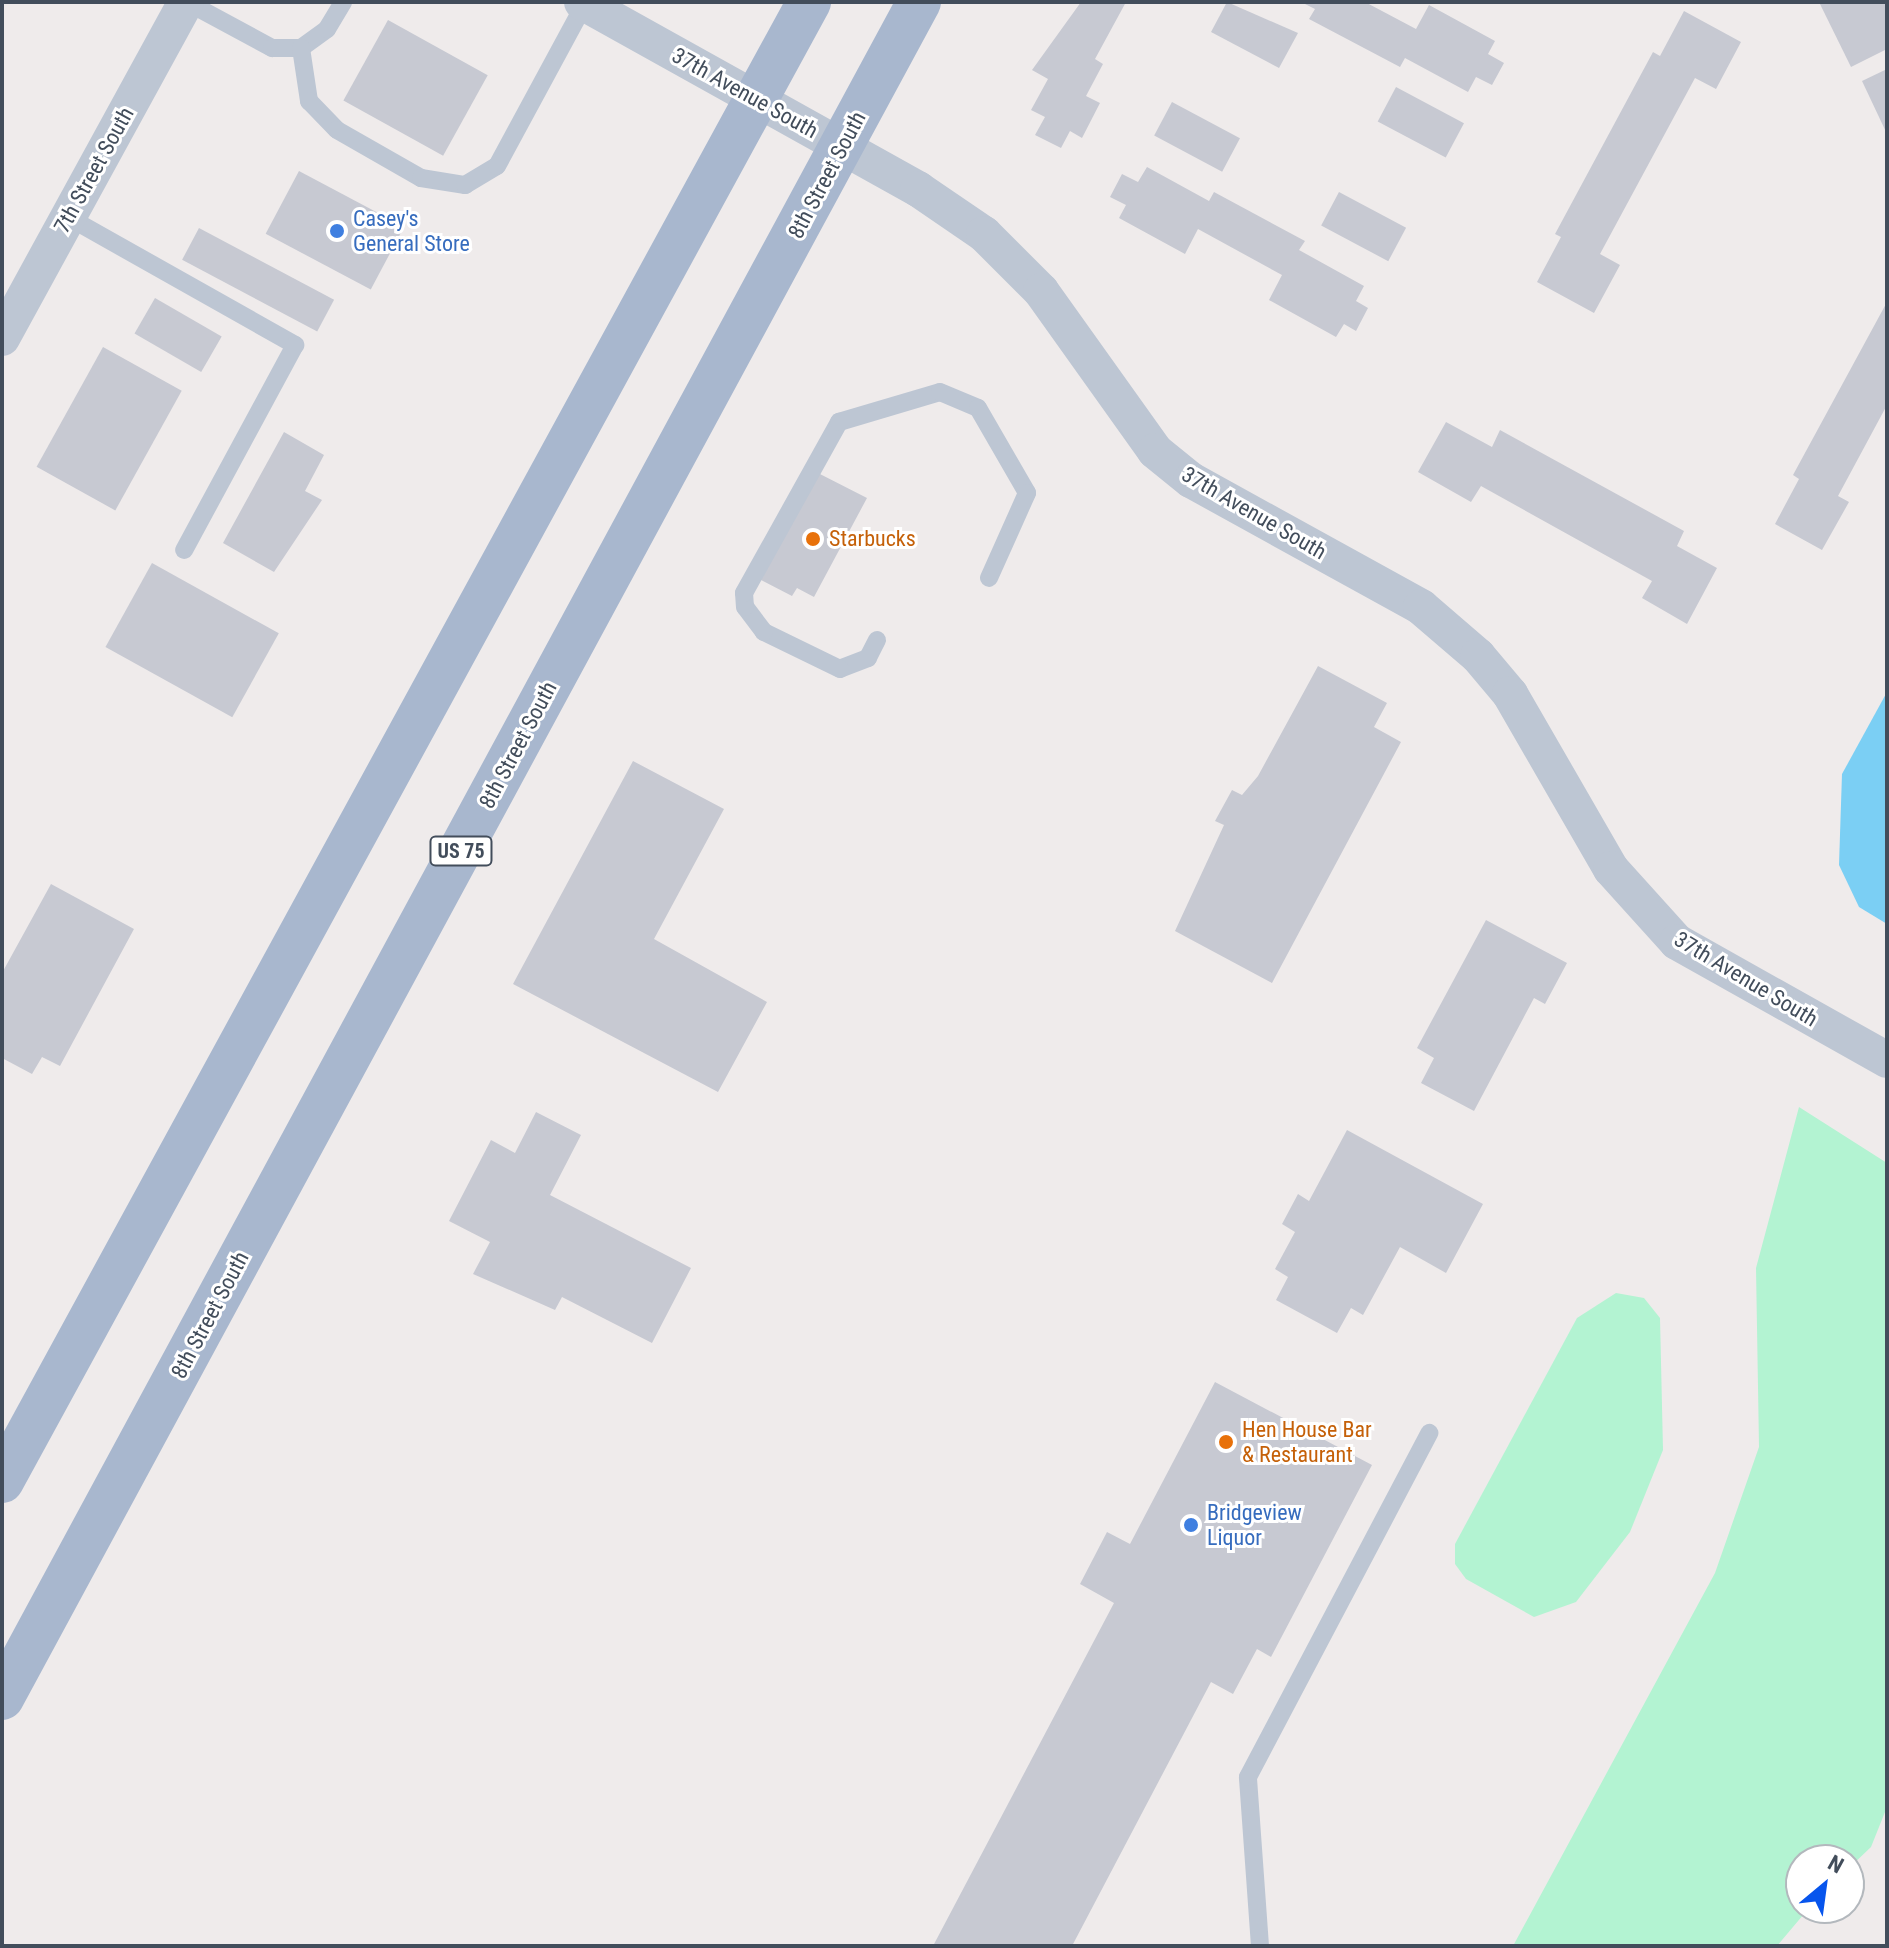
<!DOCTYPE html>
<html>
<head>
<meta charset="utf-8">
<style>
  body { margin:0 }
  #map { position:relative; width:1889px; height:1948px; overflow:hidden; background:#efebeb; font-family:"Roboto Condensed",sans-serif }
  div>[style] { position:absolute }
  .green>* { inset:0; background:#b3f3d2 }
  .water>* { inset:0; background:#7bcff4 }
  .building>* { inset:0; background:#c7c9d2; transform-origin:0 0 }
  .lane>* { height:18px; margin:-9px; padding:0 9px; transform-origin:9px; border-radius:9px; background:#bdc6d3 }
  .street>* { height:36px; margin:-18px; padding:0 18px; transform-origin:18px; border-radius:18px; background:#bdc6d3 }
  .primary>* { height:44px; margin:-22px; padding:0 22px; transform-origin:22px; border-radius:22px; background:#a8b7ce }
  .dots>* { width:22px; height:22px; translate:-50% -50%; box-sizing:border-box; border:4px solid #fff; border-radius:50% }
  span { translate:-50% -50%; white-space:nowrap; text-align:center; line-height:1.15; -webkit-text-stroke:6px #fff; paint-order:stroke }
  .shield-label span { padding:2px 6px; background:#fff; border:2px solid; border-radius:6px; -webkit-text-stroke-width:0 }
  .shield-label { font-size:20px; color:#424d5b; font-weight:700 }
  .street-label { font-size:22px; color:#424d5b }
  .shop-label { font-size:22px; color:#366cbe }
  .left { translate:0 -50%; text-align:left }
  .food-label { font-size:22px; color:#c56008 }
  .frame { position:absolute; inset:0; border:4px solid #424d5b; pointer-events:none }
  .north { position:absolute; left:1785px; top:1844px; width:80px; height:80px; box-sizing:border-box; background:#fff; border:2px solid #b3b8bd; border-radius:50%; rotate:29deg; font-size:22px; font-weight:700; line-height:32px; text-align:center; color:#424d5b }
  .north::after { content:''; display:block; margin:auto; width:28px; height:36px; background:#0755ed; clip-path:polygon(50% 0,100% 100%,50% 72%,0 100%) }
</style>
</head>
<body>
<div id="map">
  <div class="green">
    <i style="clip-path:polygon(1799px 1107px,1887px 1163px,1887px 1807px,1871px 1847px,1849px 1868px,1849px 1860px,1801px 1860px,1801px 1908px,1809px 1908px,1777px 1946px,1513px 1946px,1715px 1573px,1759px 1447px,1756px 1268px)"></i>
    <i style="clip-path:polygon(1616px 1293px,1644px 1298px,1660px 1318px,1663px 1450px,1630px 1532px,1576px 1602px,1534px 1617px,1466px 1579px,1455px 1564px,1455px 1544px,1577px 1318px)"></i>
  </div>
  <div class="water">
    <i style="clip-path:polygon(1887px 692px,1887px 924px,1859px 907px,1839px 865px,1842px 774px)"></i>
  </div>
  <div class="building">
    <i style="clip-path:polygon(1081px 2px,1126px 2px,1095px 59px,1103px 64px,1086px 96px,1100px 103px,1082px 138px,1070px 131px,1061px 148px,1035px 135px,1045px 117px,1031px 110px,1048px 79px,1032px 70px)"></i>
    <i style="clip-path:polygon(1227px 2px,1298px 33px,1279px 68px,1211px 32px)"></i>
    <i style="clip-path:polygon(1301px 2px,1365px 2px,1416px 29px,1429px 5px,1495px 41px,1488px 54px,1504px 63px,1492px 85px,1476px 77px,1468px 92px,1405px 58px,1400px 67px,1309px 19px,1315px 9px)"></i>
    <i style="clip-path:polygon(1819px 2px,1887px 2px,1887px 49px,1851px 67px)"></i>
    <i style="clip-path:polygon(1684px 11px,1741px 42px,1716px 89px,1695px 78px,1600px 254px,1620px 265px,1594px 313px,1537px 282px,1561px 237px,1555px 234px,1653px 52px,1660px 56px)"></i>
    <i style="left:388px;top:20px;width:114px;height:92px;rotate:29deg"></i>
    <i style="clip-path:polygon(1887px 69px,1887px 134px,1862px 81px)"></i>
    <i style="left:1396px;top:87px;width:77px;height:39px;rotate:28deg"></i>
    <i style="left:1172px;top:102px;width:77px;height:38px;rotate:28deg"></i>
    <i style="clip-path:polygon(1147px 167px,1209px 201px,1214px 192px,1305px 241px,1299px 250px,1364px 286px,1356px 301px,1368px 308px,1356px 331px,1344px 324px,1336px 337px,1269px 300px,1282px 275px,1198px 229px,1185px 254px,1119px 218px,1126px 205px,1110px 197px,1122px 174px,1138px 182px)"></i>
    <i style="left:299px;top:171px;width:119px;height:71px;rotate:28deg"></i>
    <i style="left:1339px;top:192px;width:76px;height:38px;rotate:28deg"></i>
    <i style="left:199px;top:228px;width:153px;height:36px;rotate:28deg"></i>
    <i style="left:155px;top:298px;width:77px;height:41px;rotate:30deg"></i>
    <i style="clip-path:polygon(1887px 302px,1887px 405px,1838px 496px,1849px 502px,1822px 550px,1775px 524px,1799px 479px,1793px 475px)"></i>
    <i style="left:103px;top:347px;width:90px;height:137px;rotate:29deg"></i>
    <i style="clip-path:polygon(1446px 422px,1492px 447px,1500px 430px,1684px 531px,1677px 546px,1717px 568px,1687px 624px,1642px 598px,1652px 581px,1481px 486px,1471px 502px,1418px 472px)"></i>
    <i style="clip-path:polygon(284px 432px,324px 455px,305px 491px,322px 500px,274px 572px,223px 543px)"></i>
    <i style="clip-path:polygon(816px 472px,867px 498px,814px 597px,797px 588px,792px 596px,759px 579px)"></i>
    <i style="left:152px;top:563px;width:145px;height:96px;rotate:29deg"></i>
    <i style="clip-path:polygon(1318px 666px,1387px 703px,1374px 727px,1401px 742px,1272px 983px,1175px 931px,1224px 825px,1215px 821px,1232px 790px,1242px 795px,1258px 776px)"></i>
    <i style="clip-path:polygon(633px 761px,724px 809px,654px 939px,767px 1002px,718px 1092px,513px 984px)"></i>
    <i style="clip-path:polygon(51px 884px,134px 929px,60px 1066px,42px 1057px,32px 1074px,2px 1058px,2px 973px)"></i>
    <i style="clip-path:polygon(1486px 920px,1567px 963px,1545px 1004px,1534px 998px,1474px 1111px,1421px 1083px,1434px 1058px,1417px 1048px)"></i>
    <i style="clip-path:polygon(536px 1112px,581px 1135px,550px 1195px,691px 1268px,652px 1343px,562px 1297px,555px 1310px,473px 1274px,490px 1242px,449px 1221px,491px 1140px,515px 1153px)"></i>
    <i style="clip-path:polygon(1347px 1130px,1483px 1204px,1446px 1273px,1400px 1247px,1363px 1315px,1351px 1308px,1337px 1333px,1276px 1300px,1288px 1277px,1275px 1269px,1295px 1232px,1282px 1224px,1298px 1194px,1309px 1201px)"></i>
    <i style="clip-path:polygon(1215px 1382px,1372px 1465px,1271px 1657px,1257px 1649px,1233px 1694px,1211px 1682px,1072px 1946px,933px 1946px,1114px 1603px,1080px 1584px,1107px 1532px,1130px 1544px)"></i>
  </div>
  <div class="lane">
    <i style="left:187px;top:2px;width:97px;rotate:28.4deg"></i>
    <i style="left:272px;top:48px;width:29px"></i>
    <i style="left:301px;top:48px;width:32px;rotate:-36deg"></i>
    <i style="left:327px;top:29px;width:31px;rotate:-59deg"></i>
    <i style="left:301px;top:48px;width:54px;rotate:81.4deg"></i>
    <i style="left:309px;top:101px;width:40px;rotate:46deg"></i>
    <i style="left:337px;top:130px;width:97px;rotate:29.7deg"></i>
    <i style="left:421px;top:178px;width:45px;rotate:9deg"></i>
    <i style="left:465px;top:185px;width:37px;rotate:-31deg"></i>
    <i style="left:497px;top:166px;width:185px;rotate:-61.6deg"></i>
    <i style="left:68px;top:217px;width:261px;rotate:29.4deg"></i>
    <i style="left:295px;top:345px;width:233px;rotate:118.4deg"></i>
    <i style="left:877px;top:640px;width:20px;rotate:117deg"></i>
    <i style="left:868px;top:658px;width:30px;rotate:159deg"></i>
    <i style="left:840px;top:669px;width:85px;rotate:-154deg"></i>
    <i style="left:764px;top:632px;width:31px;rotate:-127deg"></i>
    <i style="left:745px;top:607px;width:14px;rotate:-94deg"></i>
    <i style="left:744px;top:593px;width:196px;rotate:-60.9deg"></i>
    <i style="left:839px;top:422px;width:105px;rotate:-16.5deg"></i>
    <i style="left:940px;top:392px;width:41px;rotate:22.8deg"></i>
    <i style="left:978px;top:408px;width:98px;rotate:60deg"></i>
    <i style="left:1027px;top:493px;width:93px;rotate:114.1deg"></i>
    <i style="left:1260px;top:1946px;width:169px;rotate:-94.1deg"></i>
    <i style="left:1248px;top:1777px;width:389px;rotate:-62.2deg"></i>
  </div>
  <div class="street">
    <i style="left:582px;top:2px;width:385px;rotate:29.1deg"></i>
    <i style="left:918px;top:189px;width:80px;rotate:34.3deg"></i>
    <i style="left:984px;top:234px;width:81px;rotate:45deg"></i>
    <i style="left:1041px;top:291px;width:196px;rotate:54.5deg"></i>
    <i style="left:1155px;top:451px;width:46px;rotate:38.9deg"></i>
    <i style="left:1191px;top:480px;width:263px;rotate:28.9deg"></i>
    <i style="left:1421px;top:607px;width:75px;rotate:40.7deg"></i>
    <i style="left:1478px;top:656px;width:50px;rotate:49.9deg"></i>
    <i style="left:1510px;top:694px;width:202px;rotate:60deg"></i>
    <i style="left:1611px;top:869px;width:98px;rotate:47.9deg"></i>
    <i style="left:1677px;top:942px;width:241px;rotate:29.3deg"></i>
    <i style="left:2px;top:338px;width:383px;rotate:-61.3deg"></i>
  </div>
  <div class="primary">
    <i style="left:2px;top:1481px;width:1685px;rotate:-61.38deg"></i>
    <i style="left:2px;top:1698px;width:1928px;rotate:-61.6deg"></i>
  </div>
  <div class="dots">
    <i style="left:337px;top:231px;background:#3f7fe0"></i>
    <i style="left:813px;top:539px;background:#e8710a"></i>
    <i style="left:1226px;top:1442px;background:#e8710a"></i>
    <i style="left:1191px;top:1525px;background:#3f7fe0"></i>
  </div>
  <div class="shield-label">
    <span style="left:461px;top:851px">US 75</span>
  </div>
  <div class="street-label">
    <span style="left:745px;top:93px;rotate:29deg">37th Avenue South</span>
    <span style="left:94px;top:170px;rotate:-61deg">7th Street South</span>
    <span style="left:827px;top:175px;rotate:-62deg">8th Street South</span>
    <span style="left:1254px;top:513px;rotate:30deg">37th Avenue South</span>
    <span style="left:518px;top:745px;rotate:-62deg">8th Street South</span>
    <span style="left:1746px;top:979px;rotate:31deg">37th Avenue South</span>
    <span style="left:210px;top:1315px;rotate:-62deg">8th Street South</span>
  </div>
  <div class="shop-label">
    <span class="left" style="left:353px;top:231px">Casey's<br>General Store</span>
    <span class="left" style="left:1207px;top:1525px">Bridgeview<br>Liquor</span>
  </div>
  <div class="food-label">
    <span class="left" style="left:829px;top:539px">Starbucks</span>
    <span class="left" style="left:1242px;top:1442px">Hen House Bar<br>&amp; Restaurant</span>
  </div>
  <div class="frame"></div>
  <div class="north">N</div>
</div>
</body>
</html>
